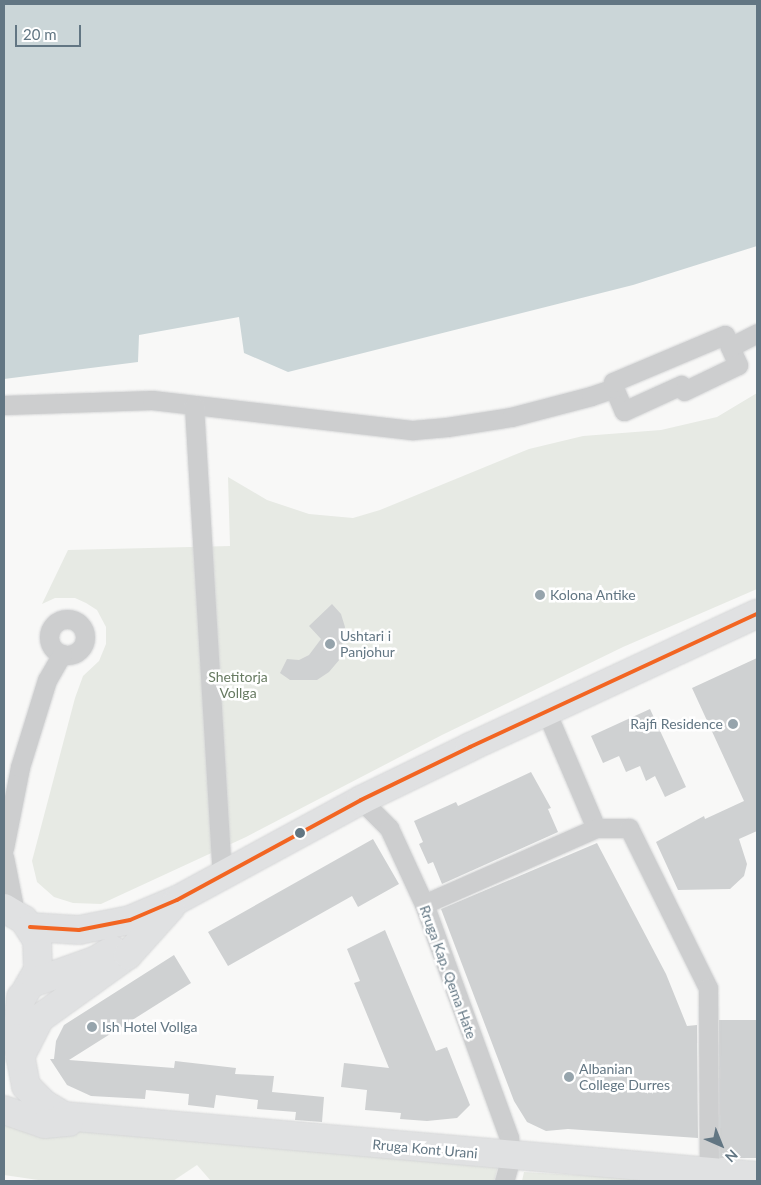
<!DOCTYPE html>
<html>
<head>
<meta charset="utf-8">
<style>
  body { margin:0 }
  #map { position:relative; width:761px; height:1185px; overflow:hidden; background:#f8f8f7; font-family:Lato,sans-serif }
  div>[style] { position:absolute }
  .green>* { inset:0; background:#e7eae4 }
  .water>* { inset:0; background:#cbd6d8 }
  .building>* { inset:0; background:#cfd1d2; transform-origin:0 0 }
  .roads { filter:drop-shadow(0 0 1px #d5d6d7) drop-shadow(0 0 1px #d5d6d7) }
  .street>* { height:19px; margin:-9.5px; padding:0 9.5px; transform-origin:9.5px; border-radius:9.5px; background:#cdcecf }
  .street>.ring { margin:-9.5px; padding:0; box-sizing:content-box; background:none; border:19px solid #cdcecf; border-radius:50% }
  .secondary>* { height:28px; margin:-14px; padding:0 14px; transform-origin:14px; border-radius:14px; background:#e0e1e2 }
  .bus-1>* { height:4px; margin:-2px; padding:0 2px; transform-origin:2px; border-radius:2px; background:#f26522 }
  .dots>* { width:14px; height:14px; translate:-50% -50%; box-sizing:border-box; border:2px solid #fff; border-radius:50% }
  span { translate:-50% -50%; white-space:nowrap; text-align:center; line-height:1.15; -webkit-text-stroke:5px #fff; paint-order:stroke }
  .poi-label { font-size:14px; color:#627683 }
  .left { translate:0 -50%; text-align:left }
  .right { translate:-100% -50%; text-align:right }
  .park-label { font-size:14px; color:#677a61 }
  .street-label { font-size:14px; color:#627683 }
  .frame { position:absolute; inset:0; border:5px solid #627683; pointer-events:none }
  .north { position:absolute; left:696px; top:1120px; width:50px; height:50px; -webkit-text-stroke:4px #fff; paint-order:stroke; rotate:136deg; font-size:14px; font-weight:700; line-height:20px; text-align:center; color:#627683 }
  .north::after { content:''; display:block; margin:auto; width:18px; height:22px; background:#627683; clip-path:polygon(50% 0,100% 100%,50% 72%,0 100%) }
  .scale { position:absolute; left:15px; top:25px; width:66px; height:22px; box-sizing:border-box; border:2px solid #627683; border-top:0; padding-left:6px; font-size:15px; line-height:18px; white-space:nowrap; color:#627683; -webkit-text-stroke:4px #fff; paint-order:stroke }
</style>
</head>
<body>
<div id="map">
  <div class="green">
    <i style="clip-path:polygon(757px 393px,757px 589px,623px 647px,442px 735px,246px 837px,101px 904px,73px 903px,54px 897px,37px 882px,32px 861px,75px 698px,83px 676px,99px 661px,106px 644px,106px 627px,97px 610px,86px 603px,75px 598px,55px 598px,42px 604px,68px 550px,230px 546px,228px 477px,267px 500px,309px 514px,353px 518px,380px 510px,529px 449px,583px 436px,661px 430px,717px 417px)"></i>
    <i style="clip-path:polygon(4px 1121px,499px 1163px,494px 1181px,211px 1181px,197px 1165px,173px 1181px,45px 1181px,4px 1175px)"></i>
    <i style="clip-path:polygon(524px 1172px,685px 1181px,522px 1181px)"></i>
  </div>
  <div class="water">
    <i style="clip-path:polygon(4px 4px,757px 4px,757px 246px,633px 285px,288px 372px,244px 353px,239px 317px,139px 335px,138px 362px,4px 379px)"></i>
  </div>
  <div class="building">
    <i style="clip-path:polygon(332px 604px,341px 614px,345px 627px,340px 659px,329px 672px,317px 680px,290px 680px,280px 673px,287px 659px,299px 660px,309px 655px,321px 639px,309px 626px)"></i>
    <i style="clip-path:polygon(757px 658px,757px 831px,739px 839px,747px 864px,744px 876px,730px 889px,678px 890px,656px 842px,704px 816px,705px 819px,744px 801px,692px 688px)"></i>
    <i style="clip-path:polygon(650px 709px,686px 787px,665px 797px,655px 776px,646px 781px,640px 766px,626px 772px,619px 756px,603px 763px,591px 736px)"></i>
    <i style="clip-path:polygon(531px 772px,551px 808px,548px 809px,558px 832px,442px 884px,433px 862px,428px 864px,419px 844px,423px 842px,414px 821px,456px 802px,458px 806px)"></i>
    <i style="clip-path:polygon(373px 839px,399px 884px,358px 907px,352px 896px,228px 966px,208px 932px)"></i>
    <i style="clip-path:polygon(597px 843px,666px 974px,687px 1026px,697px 1025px,698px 1138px,568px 1129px,546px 1131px,527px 1122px,514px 1101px,441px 909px)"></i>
    <i style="clip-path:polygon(385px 930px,436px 1051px,447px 1047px,470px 1105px,457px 1118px,427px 1121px,400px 1119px,401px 1113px,365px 1110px,367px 1090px,341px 1087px,344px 1063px,389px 1068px,354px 983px,360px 981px,347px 949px)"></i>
    <i style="clip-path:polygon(174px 955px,191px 983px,69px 1060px,174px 1068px,175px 1061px,236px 1068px,235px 1074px,274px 1076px,272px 1092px,324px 1097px,322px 1122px,295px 1120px,296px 1112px,257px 1109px,258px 1100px,216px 1095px,214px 1108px,188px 1105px,189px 1094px,146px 1090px,145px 1099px,91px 1096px,67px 1085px,50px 1059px,54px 1059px,56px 1041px,64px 1025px)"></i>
    <i style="left:757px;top:1020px;width:138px;height:38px;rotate:90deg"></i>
  </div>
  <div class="roads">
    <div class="street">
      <i style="left:614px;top:388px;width:25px;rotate:67deg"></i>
      <i style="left:624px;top:411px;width:63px;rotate:-24.5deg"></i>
      <i style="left:684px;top:391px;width:60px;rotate:-25.7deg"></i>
      <i style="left:738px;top:365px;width:20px;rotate:-114deg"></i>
      <i style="left:4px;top:405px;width:148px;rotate:-1.9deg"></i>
      <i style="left:152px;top:400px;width:263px;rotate:6.6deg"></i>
      <i style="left:413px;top:430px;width:34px;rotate:-5deg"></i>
      <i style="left:447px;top:427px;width:65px;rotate:-8.9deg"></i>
      <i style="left:511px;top:417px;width:83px;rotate:-14.7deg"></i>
      <i style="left:591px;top:396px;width:24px;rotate:-19deg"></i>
      <i style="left:614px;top:388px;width:6px;rotate:-99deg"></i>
      <i style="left:613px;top:382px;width:121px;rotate:-22.8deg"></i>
      <i style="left:725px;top:335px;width:13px;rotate:67deg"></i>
      <i style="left:730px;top:347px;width:30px;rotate:-27deg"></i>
      <i style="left:194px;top:406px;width:468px;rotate:86.6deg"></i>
      <i class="ring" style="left:49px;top:619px;width:17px;height:17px"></i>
      <i style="left:546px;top:711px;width:127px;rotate:66.9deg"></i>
      <i style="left:361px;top:800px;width:40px;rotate:45deg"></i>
      <i style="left:389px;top:828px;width:84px;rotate:65.3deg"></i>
      <i style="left:424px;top:904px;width:249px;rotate:70deg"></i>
      <i style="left:509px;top:1138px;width:19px;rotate:84deg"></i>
      <i style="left:511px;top:1157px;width:25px;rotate:106deg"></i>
      <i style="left:4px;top:848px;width:83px;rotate:-78.8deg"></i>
      <i style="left:20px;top:767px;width:91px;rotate:-72.8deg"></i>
      <i style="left:47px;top:680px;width:30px;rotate:-60deg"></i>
      <i style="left:4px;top:857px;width:57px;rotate:78.9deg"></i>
      <i style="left:424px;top:904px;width:188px;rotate:-23.8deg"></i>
      <i style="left:596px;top:828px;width:33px"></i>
      <i style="left:629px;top:828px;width:178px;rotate:63.7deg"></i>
      <i style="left:708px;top:988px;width:183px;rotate:89.7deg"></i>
    </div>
    <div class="secondary">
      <i style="left:4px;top:908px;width:23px;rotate:31deg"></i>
      <i style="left:24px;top:920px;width:24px;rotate:57deg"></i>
      <i style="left:37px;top:940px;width:30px;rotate:88deg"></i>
      <i style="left:38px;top:970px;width:28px;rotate:120deg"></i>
      <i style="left:30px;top:927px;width:49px;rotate:3.5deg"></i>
      <i style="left:79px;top:930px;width:52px;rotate:-11.1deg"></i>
      <i style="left:130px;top:920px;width:51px;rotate:-23.1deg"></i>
      <i style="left:177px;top:900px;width:209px;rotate:-28.5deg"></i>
      <i style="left:361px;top:800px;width:121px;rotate:-25.9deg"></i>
      <i style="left:470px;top:747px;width:316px;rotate:-24.9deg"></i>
      <i style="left:32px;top:983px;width:66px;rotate:-19.5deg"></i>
      <i style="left:94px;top:961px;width:22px;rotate:-30deg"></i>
      <i style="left:21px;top:997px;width:41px;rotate:95.6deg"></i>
      <i style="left:17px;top:1038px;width:49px;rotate:79.4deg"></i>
      <i style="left:26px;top:1086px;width:25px;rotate:45deg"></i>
      <i style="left:44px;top:1104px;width:23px;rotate:31deg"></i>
      <i style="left:64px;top:1116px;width:696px;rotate:4.95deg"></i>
      <i style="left:20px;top:1057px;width:44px;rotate:-62.9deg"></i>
      <i style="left:40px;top:1018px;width:108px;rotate:-35.6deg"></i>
      <i style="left:128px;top:955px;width:64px;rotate:-48.1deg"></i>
      <i style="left:4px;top:1110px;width:43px;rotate:18.9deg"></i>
      <i style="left:45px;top:1124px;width:24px;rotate:-5deg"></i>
    </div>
  </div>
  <div class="bus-1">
    <i style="left:30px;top:927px;width:49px;rotate:3.5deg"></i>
    <i style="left:79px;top:930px;width:52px;rotate:-11.1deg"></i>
    <i style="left:130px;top:920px;width:51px;rotate:-23.1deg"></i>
    <i style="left:177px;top:900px;width:209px;rotate:-28.5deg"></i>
    <i style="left:361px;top:800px;width:121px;rotate:-25.9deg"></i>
    <i style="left:470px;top:747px;width:316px;rotate:-24.9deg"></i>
  </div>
  <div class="dots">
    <i style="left:540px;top:595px;background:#96a4ac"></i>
    <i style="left:330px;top:644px;background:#96a4ac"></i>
    <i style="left:733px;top:724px;background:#96a4ac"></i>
    <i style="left:300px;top:833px;background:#627683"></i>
    <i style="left:92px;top:1027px;background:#96a4ac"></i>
    <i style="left:569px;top:1077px;background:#96a4ac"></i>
  </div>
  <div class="poi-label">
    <span class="left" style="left:550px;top:595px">Kolona Antike</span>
    <span class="left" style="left:340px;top:644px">Ushtari i<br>Panjohur</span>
    <span class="right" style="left:723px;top:724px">Rajfi Residence</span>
    <span class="left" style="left:102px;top:1027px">Ish Hotel Vollga</span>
    <span class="left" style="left:579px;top:1077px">Albanian<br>College Durres</span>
  </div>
  <div class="park-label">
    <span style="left:238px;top:685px">Shetitorja<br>Vollga</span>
  </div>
  <div class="street-label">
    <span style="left:448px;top:972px;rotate:70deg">Rruga Kap. Qema Hate</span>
    <span style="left:425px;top:1149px;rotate:5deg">Rruga Kont Urani</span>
  </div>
  <div class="frame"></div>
  <div class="north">N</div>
  <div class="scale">20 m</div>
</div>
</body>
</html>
